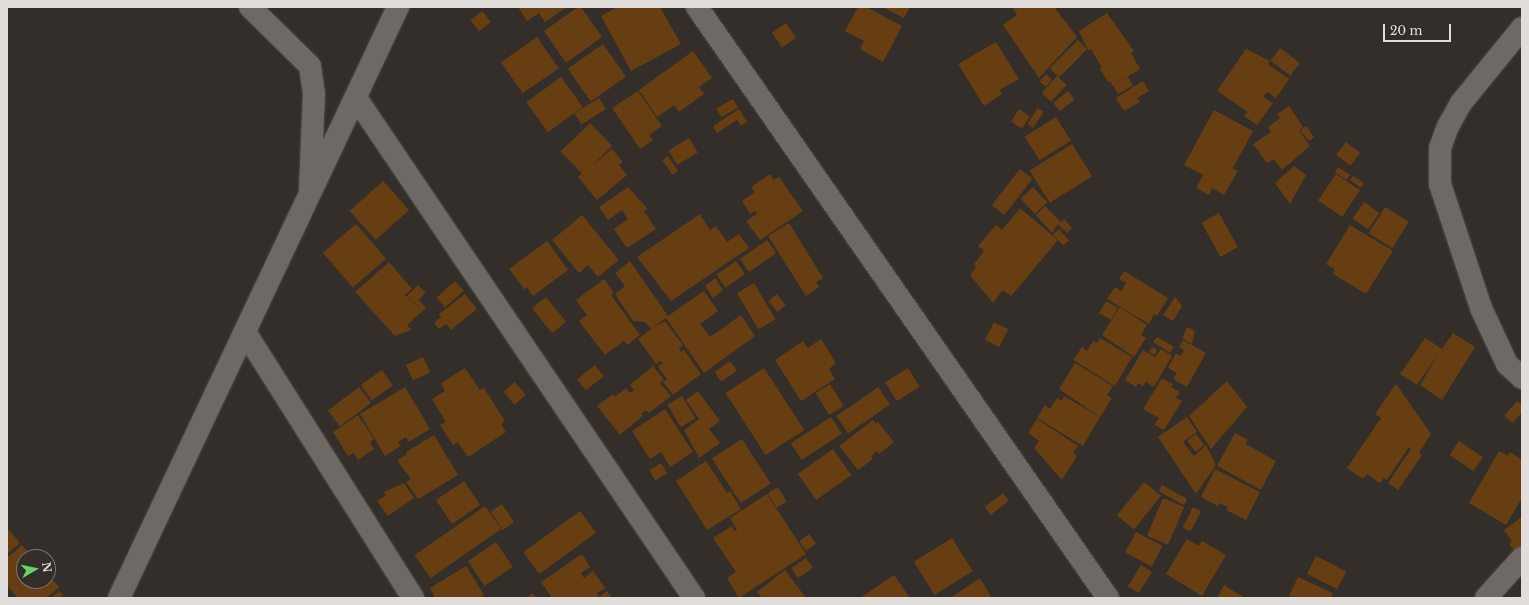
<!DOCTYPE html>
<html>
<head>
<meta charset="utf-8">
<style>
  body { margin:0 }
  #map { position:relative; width:1529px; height:605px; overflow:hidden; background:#332e2a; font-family:"Libre Baskerville",serif }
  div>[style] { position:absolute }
  .building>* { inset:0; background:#663e11; transform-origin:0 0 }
  .roads { filter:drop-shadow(0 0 1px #4d4a46) drop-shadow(0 0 1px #4d4a46) }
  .minor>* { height:22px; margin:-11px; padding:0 11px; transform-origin:11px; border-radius:11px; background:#6e6964 }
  span { translate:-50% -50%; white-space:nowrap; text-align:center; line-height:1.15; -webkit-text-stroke:3px #332e2a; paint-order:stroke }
  .frame { position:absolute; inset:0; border:8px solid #e0ddda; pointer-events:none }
  .north { position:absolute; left:16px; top:549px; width:40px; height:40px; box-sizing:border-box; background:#332e2a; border:1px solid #787470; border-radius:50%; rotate:81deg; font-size:11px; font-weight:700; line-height:16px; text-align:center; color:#e0ddda }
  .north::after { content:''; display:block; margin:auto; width:14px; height:18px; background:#68d465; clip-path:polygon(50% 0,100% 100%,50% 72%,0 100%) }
  .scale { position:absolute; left:1383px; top:24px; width:68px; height:18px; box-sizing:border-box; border:2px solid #e0ddda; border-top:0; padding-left:5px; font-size:12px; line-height:14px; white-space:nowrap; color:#e0ddda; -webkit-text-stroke:3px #332e2a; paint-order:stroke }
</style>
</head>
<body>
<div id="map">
  <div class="building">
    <i style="clip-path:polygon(518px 7px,567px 7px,545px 22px,539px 13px,527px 21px)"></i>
    <i style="clip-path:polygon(578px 7px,581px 7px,602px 37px,566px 63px,544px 31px)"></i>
    <i style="clip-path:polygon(617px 7px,660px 7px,681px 44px,631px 71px,601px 16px)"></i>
    <i style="clip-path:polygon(858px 7px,866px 7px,902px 26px,883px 62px,860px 49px,864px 41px,845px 31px)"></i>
    <i style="clip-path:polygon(882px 7px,910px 7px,904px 18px)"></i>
    <i style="clip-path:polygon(1012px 7px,1054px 7px,1077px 37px,1039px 78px,1003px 25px,1017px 15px)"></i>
    <i style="left:482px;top:11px;width:14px;height:15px;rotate:51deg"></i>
    <i style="clip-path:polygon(1107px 13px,1134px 51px,1131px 53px,1140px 69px,1113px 86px,1110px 81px,1108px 82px,1100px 69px,1102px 68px,1091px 49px,1088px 50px,1079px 31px)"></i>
    <i style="left:786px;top:23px;width:18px;height:17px;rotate:56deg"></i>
    <i style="left:537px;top:37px;width:38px;height:44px;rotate:55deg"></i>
    <i style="left:1078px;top:40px;width:13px;height:40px;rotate:45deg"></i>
    <i style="clip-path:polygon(996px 42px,1019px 79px,1000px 90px,1002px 94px,984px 106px,958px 64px)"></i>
    <i style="left:603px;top:44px;width:40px;height:43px;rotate:55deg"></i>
    <i style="left:1280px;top:48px;width:25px;height:16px;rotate:37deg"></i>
    <i style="clip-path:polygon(1246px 49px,1270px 61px,1268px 64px,1289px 79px,1276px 98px,1267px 92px,1263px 97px,1273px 103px,1257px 125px,1244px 116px,1248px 112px,1217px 91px)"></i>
    <i style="clip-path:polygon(693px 51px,712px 78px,699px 87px,704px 94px,679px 112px,674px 105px,657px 117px,639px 90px)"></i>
    <i style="left:1046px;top:74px;width:8px;height:10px;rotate:40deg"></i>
    <i style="left:1057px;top:76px;width:13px;height:23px;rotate:42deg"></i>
    <i style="left:561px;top:77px;width:37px;height:43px;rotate:54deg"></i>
    <i style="left:1128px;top:77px;width:10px;height:17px;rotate:61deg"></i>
    <i style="clip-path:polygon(1143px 81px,1149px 91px,1137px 98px,1140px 102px,1124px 111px,1116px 98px)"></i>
    <i style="clip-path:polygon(638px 91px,662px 126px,649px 135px,653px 140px,640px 149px,612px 108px)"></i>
    <i style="left:1068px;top:91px;width:11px;height:19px;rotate:52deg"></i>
    <i style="left:599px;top:98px;width:13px;height:29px;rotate:58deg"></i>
    <i style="left:733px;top:99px;width:10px;height:19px;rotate:61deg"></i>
    <i style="clip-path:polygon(1289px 106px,1303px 127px,1299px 130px,1310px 146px,1282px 170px,1274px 159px,1267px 163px,1253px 144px,1271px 132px,1268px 127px,1280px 118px,1277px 114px)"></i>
    <i style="left:1038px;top:108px;width:7px;height:19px;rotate:34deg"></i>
    <i style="clip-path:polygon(739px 109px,747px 122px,741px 126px,737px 120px,717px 133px,713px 126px)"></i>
    <i style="left:1019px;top:109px;width:13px;height:15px;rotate:32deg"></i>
    <i style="clip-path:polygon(1214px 110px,1253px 131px,1233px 168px,1238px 171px,1224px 195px,1212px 188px,1209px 195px,1196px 188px,1203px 175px,1184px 165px)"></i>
    <i style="left:1056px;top:117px;width:28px;height:37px;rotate:58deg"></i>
    <i style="left:590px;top:123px;width:32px;height:41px;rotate:46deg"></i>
    <i style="clip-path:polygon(1306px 126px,1314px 137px,1309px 141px,1300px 130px)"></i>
    <i style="left:689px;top:138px;width:17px;height:24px;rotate:59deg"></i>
    <i style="left:1346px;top:142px;width:18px;height:16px;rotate:38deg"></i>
    <i style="left:1072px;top:144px;width:38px;height:50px;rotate:58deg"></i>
    <i style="clip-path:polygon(612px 149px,623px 162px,619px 165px,627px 175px,597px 200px,578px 177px)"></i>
    <i style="left:668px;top:156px;width:18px;height:7px;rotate:56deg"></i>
    <i style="clip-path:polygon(1294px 166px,1306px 175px,1290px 204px,1275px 183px)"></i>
    <i style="clip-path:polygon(1338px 167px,1350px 175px,1346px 180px,1335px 172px)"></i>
    <i style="left:1020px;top:169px;width:16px;height:46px;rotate:38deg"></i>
    <i style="clip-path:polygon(770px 174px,774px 180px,779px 177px,803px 211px,760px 240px,746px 221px,757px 214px,755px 211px,750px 214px,742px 201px,755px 192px,751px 187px)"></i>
    <i style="left:1336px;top:174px;width:29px;height:32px;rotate:34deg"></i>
    <i style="clip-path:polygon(1353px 176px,1364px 183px,1361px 188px,1350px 180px)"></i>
    <i style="left:383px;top:181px;width:39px;height:45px;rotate:48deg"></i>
    <i style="clip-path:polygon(628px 187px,648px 209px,644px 211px,656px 229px,627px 248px,614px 229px,628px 219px,622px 210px,608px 220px,599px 207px)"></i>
    <i style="left:1033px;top:187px;width:21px;height:17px;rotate:47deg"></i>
    <i style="left:1364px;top:202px;width:19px;height:20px;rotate:35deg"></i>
    <i style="clip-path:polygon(1045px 206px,1061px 222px,1064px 219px,1072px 228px,1067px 233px,1058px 224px,1052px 233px,1036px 215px)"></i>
    <i style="left:1385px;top:207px;width:28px;height:31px;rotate:32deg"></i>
    <i style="clip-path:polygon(1020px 208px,1058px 240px,1011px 296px,1003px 290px,993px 303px,970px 275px,976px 267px,974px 264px,984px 251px,978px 246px,996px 225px,1002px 230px)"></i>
    <i style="left:1219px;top:213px;width:39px;height:20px;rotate:61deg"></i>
    <i style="clip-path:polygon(700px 214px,710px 230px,716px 226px,727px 242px,739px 234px,749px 248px,671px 301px,637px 257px)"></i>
    <i style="clip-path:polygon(582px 215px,619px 260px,598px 277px,588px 265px,579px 273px,552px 240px)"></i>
    <i style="clip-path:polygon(789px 223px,823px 278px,816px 282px,819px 287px,806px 296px,768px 236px)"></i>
    <i style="left:356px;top:224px;width:46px;height:44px;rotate:49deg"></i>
    <i style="clip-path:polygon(1350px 225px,1393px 251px,1366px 294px,1333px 274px,1335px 270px,1326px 264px)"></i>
    <i style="left:1059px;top:229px;width:15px;height:8px;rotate:48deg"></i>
    <i style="left:767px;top:240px;width:16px;height:33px;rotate:55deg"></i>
    <i style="clip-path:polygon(547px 241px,568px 270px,533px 296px,527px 287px,525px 290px,509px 269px)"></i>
    <i style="clip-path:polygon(630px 261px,668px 316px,704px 291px,718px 311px,700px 324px,710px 337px,741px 315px,755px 336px,704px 373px,666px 318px,652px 328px,665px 321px,683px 345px,679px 348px,681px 352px,684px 350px,701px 374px,673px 395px,663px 382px,667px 379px,658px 367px,663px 363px,661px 361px,656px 364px,638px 339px,651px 329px,645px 322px,633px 321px,615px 294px,625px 286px,615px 273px)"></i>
    <i style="left:736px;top:261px;width:16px;height:24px;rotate:55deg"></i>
    <i style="clip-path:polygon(389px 262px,412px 289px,405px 295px,414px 304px,419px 300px,426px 308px,407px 325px,411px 330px,395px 336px,355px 292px)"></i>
    <i style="clip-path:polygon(1124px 271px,1168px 298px,1157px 316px,1154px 314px,1149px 324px,1107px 299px,1115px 287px,1121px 291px,1126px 283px,1119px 279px)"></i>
    <i style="clip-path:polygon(715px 278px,723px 290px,713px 298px,705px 286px)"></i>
    <i style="clip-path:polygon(604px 279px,614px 293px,611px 295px,640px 335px,627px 345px,624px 341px,605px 355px,579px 321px,587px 315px,576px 300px)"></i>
    <i style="left:455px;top:281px;width:13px;height:25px;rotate:48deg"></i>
    <i style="left:754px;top:283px;width:42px;height:20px;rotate:59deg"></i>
    <i style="left:418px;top:285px;width:11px;height:16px;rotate:45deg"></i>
    <i style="clip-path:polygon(465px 294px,477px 309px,451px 330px,446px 324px,439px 329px,434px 323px,441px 317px,439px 314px)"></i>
    <i style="left:777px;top:294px;width:14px;height:11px;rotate:51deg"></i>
    <i style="left:546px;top:297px;width:32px;height:18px;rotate:51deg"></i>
    <i style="clip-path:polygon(1175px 297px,1182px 306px,1173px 321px,1163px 315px)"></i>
    <i style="left:1106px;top:301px;width:14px;height:14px;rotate:30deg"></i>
    <i style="clip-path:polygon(1120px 307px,1147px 325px,1141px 335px,1146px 338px,1134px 357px,1102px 335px)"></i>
    <i style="left:994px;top:322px;width:16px;height:20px;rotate:27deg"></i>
    <i style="clip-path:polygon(1187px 327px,1195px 331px,1192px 344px,1182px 338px)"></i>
    <i style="clip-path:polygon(1453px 333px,1475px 347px,1442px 400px,1420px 385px,1439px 353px,1417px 385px,1400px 374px,1425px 338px,1442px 349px)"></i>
    <i style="clip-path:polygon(1157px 337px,1174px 347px,1170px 353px,1153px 342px)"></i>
    <i style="clip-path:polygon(1100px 338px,1132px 357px,1115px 386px,1073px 360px,1082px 347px,1087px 351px,1093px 341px,1097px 343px)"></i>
    <i style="clip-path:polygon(821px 339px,836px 363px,829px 369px,835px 379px,801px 401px,775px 360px,803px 341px,808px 348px)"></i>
    <i style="clip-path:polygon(1183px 340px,1206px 353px,1187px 387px,1173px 379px,1177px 373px,1168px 368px,1176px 353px,1181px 356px,1184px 350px,1179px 347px)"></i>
    <i style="left:1152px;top:347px;width:6px;height:6px;rotate:31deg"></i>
    <i style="clip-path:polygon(1161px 349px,1172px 356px,1154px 387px,1146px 382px,1143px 386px,1138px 383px,1136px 387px,1125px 380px,1143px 350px,1155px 357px)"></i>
    <i style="left:423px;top:357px;width:17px;height:19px;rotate:65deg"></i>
    <i style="left:730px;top:361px;width:12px;height:19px;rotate:55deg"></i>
    <i style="clip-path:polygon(1075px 363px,1113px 386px,1107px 395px,1112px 398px,1100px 417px,1059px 389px)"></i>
    <i style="left:595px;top:365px;width:14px;height:23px;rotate:51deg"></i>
    <i style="clip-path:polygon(653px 366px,664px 380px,660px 383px,671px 396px,649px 413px,646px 410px,641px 414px,643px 416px,620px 435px,597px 406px,613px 394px,615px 397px,626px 388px,630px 393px,634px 390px,630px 385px)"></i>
    <i style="clip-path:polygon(465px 368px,480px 390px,484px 388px,505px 421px,501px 424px,506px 432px,468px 457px,458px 442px,453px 445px,440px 425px,446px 422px,432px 399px,445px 391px,441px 383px)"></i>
    <i style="left:764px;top:368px;width:74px;height:46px;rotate:57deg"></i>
    <i style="left:908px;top:368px;width:22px;height:27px;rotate:58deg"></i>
    <i style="left:382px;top:370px;width:19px;height:26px;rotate:55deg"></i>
    <i style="clip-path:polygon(1162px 378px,1173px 384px,1171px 387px,1180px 392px,1176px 398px,1182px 401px,1164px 430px,1154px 425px,1159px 418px,1143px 409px)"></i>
    <i style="clip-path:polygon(1227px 381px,1247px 407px,1211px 449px,1189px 416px)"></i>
    <i style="left:515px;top:382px;width:17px;height:15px;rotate:50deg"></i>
    <i style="left:830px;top:384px;width:26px;height:17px;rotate:58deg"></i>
    <i style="clip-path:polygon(1396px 384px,1431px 434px,1419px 453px,1422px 455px,1398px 490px,1388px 483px,1411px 449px,1409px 447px,1387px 480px,1384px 478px,1380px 483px,1367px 474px,1363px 479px,1347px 468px,1381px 418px,1375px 414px)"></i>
    <i style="left:359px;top:387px;width:20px;height:39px;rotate:53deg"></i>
    <i style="clip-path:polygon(405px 387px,430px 429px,409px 442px,406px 437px,398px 442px,401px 446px,385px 456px,360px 414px)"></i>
    <i style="left:878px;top:387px;width:21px;height:51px;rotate:55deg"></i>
    <i style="clip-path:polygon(698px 391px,720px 421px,709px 429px,720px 443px,699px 458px,684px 430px,699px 419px,686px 400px)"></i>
    <i style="left:682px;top:396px;width:26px;height:17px;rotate:59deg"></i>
    <i style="clip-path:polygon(1064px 396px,1100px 417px,1083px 446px,1037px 418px,1045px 405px,1050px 409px,1057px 398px,1062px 401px)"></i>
    <i style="clip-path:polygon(1517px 401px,1522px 404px,1522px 412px,1513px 423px,1504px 416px)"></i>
    <i style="clip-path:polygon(665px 409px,693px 452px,670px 467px,661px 452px,650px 459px,632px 431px)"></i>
    <i style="clip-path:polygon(358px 415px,374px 439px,370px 442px,374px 449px,358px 460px,354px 453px,348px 456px,333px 432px)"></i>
    <i style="left:831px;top:417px;width:20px;height:48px;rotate:57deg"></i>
    <i style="clip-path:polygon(1187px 417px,1197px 432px,1183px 442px,1194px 456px,1206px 445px,1216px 465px,1196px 494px,1158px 437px)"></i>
    <i style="clip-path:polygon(1037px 419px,1078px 446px,1073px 453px,1077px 456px,1062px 480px,1034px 448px,1039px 441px,1028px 433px)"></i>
    <i style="clip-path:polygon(873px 420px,876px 424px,878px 422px,894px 442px,879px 454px,877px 451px,871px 456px,873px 459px,858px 470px,839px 446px)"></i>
    <i style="clip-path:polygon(1235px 433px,1248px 440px,1246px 444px,1276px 461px,1261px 490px,1217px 466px)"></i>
    <i style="left:1196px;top:434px;width:14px;height:11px;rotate:54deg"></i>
    <i style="clip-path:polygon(434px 435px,458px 475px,418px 499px,406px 482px,411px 479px,397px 460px,407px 454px,406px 452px)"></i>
    <i style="left:742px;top:439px;width:53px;height:36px;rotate:57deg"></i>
    <i style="left:1459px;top:441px;width:29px;height:17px;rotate:34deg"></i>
    <i style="left:833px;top:449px;width:32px;height:43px;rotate:55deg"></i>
    <i style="clip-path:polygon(1499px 451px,1508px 456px,1510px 452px,1522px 460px,1522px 498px,1506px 525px,1469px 503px)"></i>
    <i style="clip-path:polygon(706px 461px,727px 493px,730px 491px,741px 509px,707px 530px,676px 481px)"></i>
    <i style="left:661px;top:463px;width:12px;height:14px;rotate:59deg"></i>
    <i style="clip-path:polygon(1215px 469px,1260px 492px,1246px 520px,1226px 510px,1228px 507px,1219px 503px,1218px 506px,1201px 497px)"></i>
    <i style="left:464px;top:481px;width:29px;height:34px;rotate:56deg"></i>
    <i style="left:1144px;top:482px;width:22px;height:43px;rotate:39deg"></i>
    <i style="clip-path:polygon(404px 483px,414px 498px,388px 516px,377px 501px,386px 495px,384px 492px)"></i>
    <i style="left:1162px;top:485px;width:29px;height:7px;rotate:29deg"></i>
    <i style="left:778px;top:487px;width:17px;height:12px;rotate:59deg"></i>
    <i style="left:1003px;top:493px;width:10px;height:23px;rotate:53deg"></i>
    <i style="clip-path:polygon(767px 494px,806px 554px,739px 598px,727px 578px,736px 572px,713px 538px,732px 526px,735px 531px,737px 530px,730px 518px)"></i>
    <i style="left:1163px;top:498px;width:23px;height:41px;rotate:23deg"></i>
    <i style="left:502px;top:504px;width:22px;height:14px;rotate:56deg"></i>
    <i style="left:485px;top:506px;width:28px;height:86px;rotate:55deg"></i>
    <i style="left:1193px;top:507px;width:9px;height:23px;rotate:27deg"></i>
    <i style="left:580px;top:511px;width:27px;height:70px;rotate:54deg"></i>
    <i style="clip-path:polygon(1522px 517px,1522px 561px,1509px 544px,1512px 541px,1504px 530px)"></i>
    <i style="clip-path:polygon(9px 530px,20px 543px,7px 554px,7px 532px)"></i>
    <i style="left:1136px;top:532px;width:30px;height:23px;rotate:28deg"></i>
    <i style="left:809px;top:534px;width:12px;height:12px;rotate:55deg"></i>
    <i style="left:952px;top:538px;width:39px;height:45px;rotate:58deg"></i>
    <i style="clip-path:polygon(1187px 539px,1199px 546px,1202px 541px,1226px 555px,1202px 596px,1166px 574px)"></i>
    <i style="left:496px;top:542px;width:30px;height:34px;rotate:56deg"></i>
    <i style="clip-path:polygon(22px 545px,32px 557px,24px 557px,24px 581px,48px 581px,48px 575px,59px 587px,47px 598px,18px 598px,7px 586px,7px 558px)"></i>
    <i style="clip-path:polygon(582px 554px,590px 567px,581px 573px,584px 578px,593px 571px,605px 588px,597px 593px,599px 597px,607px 591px,612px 598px,552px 598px,541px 582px)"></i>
    <i style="left:1316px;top:556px;width:34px;height:20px;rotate:27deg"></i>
    <i style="left:806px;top:558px;width:12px;height:18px;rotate:55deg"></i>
    <i style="left:1141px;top:565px;width:13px;height:25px;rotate:32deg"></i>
    <i style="clip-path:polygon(466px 566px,484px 595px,480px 598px,435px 598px,430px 588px)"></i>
    <i style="clip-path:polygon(785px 570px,806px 598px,762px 598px,757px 592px)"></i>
    <i style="clip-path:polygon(894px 575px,910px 598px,860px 598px)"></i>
    <i style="clip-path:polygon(1298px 577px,1333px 593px,1331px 598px,1294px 598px,1289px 596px)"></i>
    <i style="clip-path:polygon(980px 578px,992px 598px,950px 598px)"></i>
    <i style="clip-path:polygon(1224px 585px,1245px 598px,1217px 598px)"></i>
    <i style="clip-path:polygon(59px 591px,63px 594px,61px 598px,51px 598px)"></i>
    <i style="clip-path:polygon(533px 593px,536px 598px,526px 598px)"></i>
  </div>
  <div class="roads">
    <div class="minor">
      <i style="left:250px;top:7px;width:84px;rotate:44.5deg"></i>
      <i style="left:310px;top:66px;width:27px;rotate:82deg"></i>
      <i style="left:314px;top:93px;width:95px;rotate:92.4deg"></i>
      <i style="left:697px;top:7px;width:720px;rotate:55.18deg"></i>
      <i style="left:1522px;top:28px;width:97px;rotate:129.1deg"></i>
      <i style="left:1461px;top:103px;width:26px;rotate:119deg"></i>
      <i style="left:1448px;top:126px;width:23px;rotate:110deg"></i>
      <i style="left:1440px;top:148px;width:36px;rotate:90deg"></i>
      <i style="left:1440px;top:184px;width:131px;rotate:71.7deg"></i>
      <i style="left:1481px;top:308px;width:62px;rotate:65.1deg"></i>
      <i style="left:1507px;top:364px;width:21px;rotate:43deg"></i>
      <i style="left:356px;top:98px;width:604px;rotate:55.94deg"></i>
      <i style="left:245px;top:332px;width:315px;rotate:57.7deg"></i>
      <i style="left:119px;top:598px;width:654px;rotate:-64.73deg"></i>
      <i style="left:1486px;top:598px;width:54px;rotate:-48deg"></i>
    </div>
  </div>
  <div class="frame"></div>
  <div class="north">N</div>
  <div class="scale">20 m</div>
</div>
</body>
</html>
